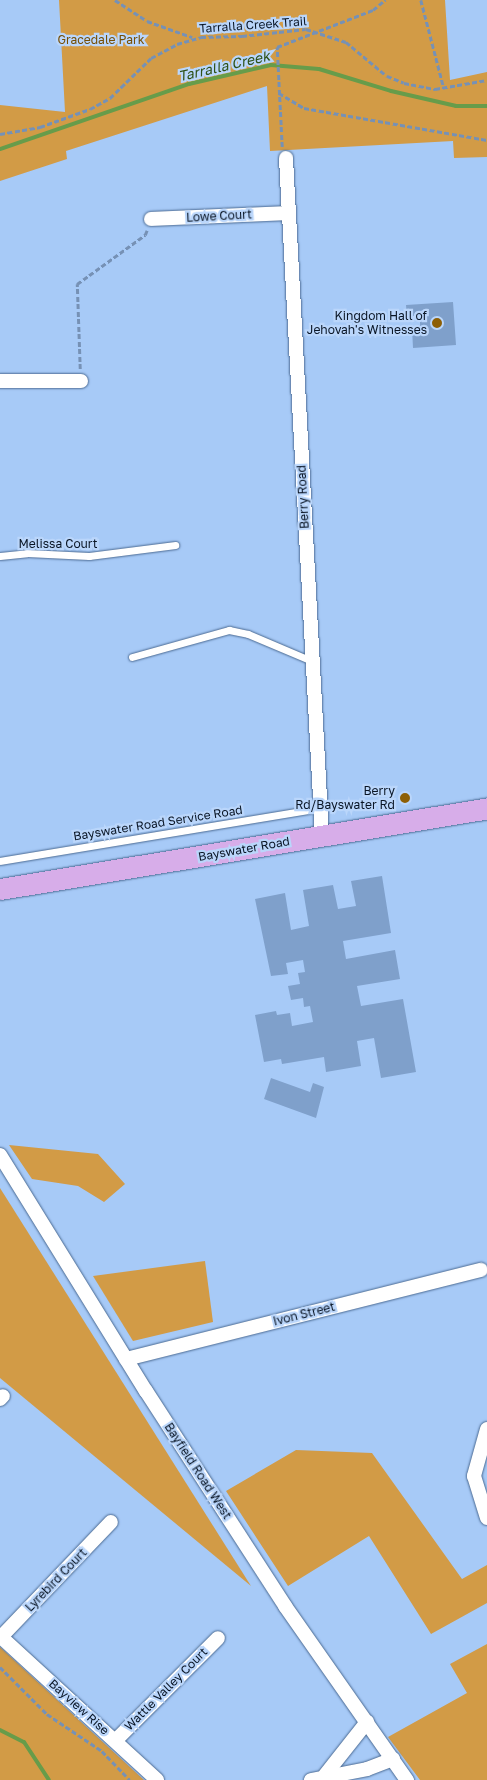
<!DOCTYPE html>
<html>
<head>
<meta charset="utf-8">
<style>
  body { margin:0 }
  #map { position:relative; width:487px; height:1780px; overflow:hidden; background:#a7caf7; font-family:"Golos Text",sans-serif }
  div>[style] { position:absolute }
  .green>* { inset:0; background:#d29b46 }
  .stream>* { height:4px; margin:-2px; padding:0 2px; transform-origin:2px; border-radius:2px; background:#679c4a }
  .building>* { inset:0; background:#7fa0cb }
  .path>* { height:2.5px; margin-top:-1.25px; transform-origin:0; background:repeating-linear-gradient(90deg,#7691b5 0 5px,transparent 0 7.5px) }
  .roads { filter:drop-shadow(0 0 1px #4b6a92) drop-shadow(0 0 1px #4b6a92) }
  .service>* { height:7px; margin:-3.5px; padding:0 3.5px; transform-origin:3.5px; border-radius:3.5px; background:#fff }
  .minor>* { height:14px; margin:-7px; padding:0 7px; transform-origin:7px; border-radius:7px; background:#fff }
  .primary>* { height:21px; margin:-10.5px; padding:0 10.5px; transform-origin:10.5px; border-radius:10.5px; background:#d7ade9 }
  .dots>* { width:14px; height:14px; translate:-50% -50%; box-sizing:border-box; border:2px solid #bad6fb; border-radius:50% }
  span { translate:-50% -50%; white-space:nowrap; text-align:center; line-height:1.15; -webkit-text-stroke:4.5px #bad6fb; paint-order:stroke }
  .street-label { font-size:12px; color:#091525 }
  .park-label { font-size:12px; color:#754e05 }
  .poi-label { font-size:12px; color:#091525 }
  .right { translate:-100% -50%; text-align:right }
  .water-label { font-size:14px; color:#2e5118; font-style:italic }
</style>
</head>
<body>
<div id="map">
  <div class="green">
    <i style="clip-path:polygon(59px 0,445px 0,450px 80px,487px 72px,487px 157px,454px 158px,453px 141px,270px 151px,267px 86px,66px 151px,67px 159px,0 181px,0 105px,65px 112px)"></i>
    <i style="clip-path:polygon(9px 1145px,98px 1154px,125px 1184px,104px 1202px,78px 1186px,32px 1179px)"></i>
    <i style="clip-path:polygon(0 1188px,251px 1586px,0 1378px)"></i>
    <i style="clip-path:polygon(205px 1261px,213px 1322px,133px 1341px,93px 1276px)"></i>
    <i style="clip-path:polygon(296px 1450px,372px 1453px,462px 1579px,487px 1565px,487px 1603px,431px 1634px,369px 1536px,288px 1586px,226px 1491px)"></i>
    <i style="clip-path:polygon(487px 1644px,487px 1780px,420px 1780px,388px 1737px,467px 1693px,450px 1664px)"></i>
    <i style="clip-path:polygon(0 1647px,144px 1780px,0 1780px)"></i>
  </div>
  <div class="stream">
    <i style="left:0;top:149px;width:200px;rotate:-19deg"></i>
    <i style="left:189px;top:84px;width:84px;rotate:-13deg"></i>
    <i style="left:271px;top:65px;width:48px;rotate:4.8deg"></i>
    <i style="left:319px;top:69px;width:75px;rotate:17deg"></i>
    <i style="left:391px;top:91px;width:67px;rotate:13deg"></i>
    <i style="left:456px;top:106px;width:31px"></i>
    <i style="left:0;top:1730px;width:27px;rotate:27deg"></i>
    <i style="left:24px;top:1742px;width:45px;rotate:56.7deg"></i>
  </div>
  <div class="building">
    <i style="clip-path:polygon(453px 302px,456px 345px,413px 348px,412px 328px,420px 327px,420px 317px,407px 318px,406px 305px)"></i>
    <i style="clip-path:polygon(382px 876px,391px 933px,343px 941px,346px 959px,395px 950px,400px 979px,357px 986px,361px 1006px,403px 999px,416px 1072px,381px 1078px,374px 1038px,357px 1041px,361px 1066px,326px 1072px,324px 1057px,282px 1064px,281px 1059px,264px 1062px,255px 1015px,276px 1011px,277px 1015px,290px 1013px,292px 1026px,313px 1022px,310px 1006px,304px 1007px,303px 998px,291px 1000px,288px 986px,300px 984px,298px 973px,305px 972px,303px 960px,286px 963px,288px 974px,271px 976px,255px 899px,285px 893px,291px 930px,309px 926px,303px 890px,333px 885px,338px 909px,356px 906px,351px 881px)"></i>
    <i style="clip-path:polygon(271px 1078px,310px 1092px,313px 1083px,324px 1087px,316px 1118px,264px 1099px)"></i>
  </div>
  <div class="path">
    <i style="left:115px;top:0;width:38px;rotate:33deg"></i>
    <i style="left:147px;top:21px;width:48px;rotate:19.6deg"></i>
    <i style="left:421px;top:0;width:91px;rotate:75.4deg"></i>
    <i style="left:279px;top:93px;width:29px;rotate:31deg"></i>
    <i style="left:304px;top:108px;width:186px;rotate:9.9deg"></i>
    <i style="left:0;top:134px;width:41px;rotate:-9.9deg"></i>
    <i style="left:40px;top:127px;width:53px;rotate:-19.8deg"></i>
    <i style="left:90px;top:109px;width:23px;rotate:-29deg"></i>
    <i style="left:110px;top:98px;width:57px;rotate:-44.3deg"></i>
    <i style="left:151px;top:58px;width:30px;rotate:-28deg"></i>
    <i style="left:177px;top:44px;width:25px;rotate:-16deg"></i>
    <i style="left:201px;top:37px;width:41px;rotate:-1.4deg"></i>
    <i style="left:242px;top:36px;width:64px;rotate:-6.2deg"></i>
    <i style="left:306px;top:29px;width:42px;rotate:18deg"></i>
    <i style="left:346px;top:42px;width:53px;rotate:39.7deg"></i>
    <i style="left:387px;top:76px;width:18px;rotate:22deg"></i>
    <i style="left:404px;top:83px;width:32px;rotate:11deg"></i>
    <i style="left:435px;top:89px;width:53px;rotate:-9.8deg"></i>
    <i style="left:282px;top:147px;width:100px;rotate:-92.9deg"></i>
    <i style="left:277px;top:47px;width:103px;rotate:-21.1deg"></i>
    <i style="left:373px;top:10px;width:16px;rotate:-40deg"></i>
    <i style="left:80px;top:369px;width:85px;rotate:-92deg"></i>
    <i style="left:77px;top:284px;width:84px;rotate:-35.8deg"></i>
    <i style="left:145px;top:235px;width:5px;rotate:-68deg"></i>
    <i style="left:0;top:1667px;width:66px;rotate:45deg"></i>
    <i style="left:47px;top:1714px;width:66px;rotate:33.9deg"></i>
    <i style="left:102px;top:1751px;width:40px;rotate:46deg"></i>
  </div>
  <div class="roads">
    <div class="service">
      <i style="left:0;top:556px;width:27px;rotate:-6deg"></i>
      <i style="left:27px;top:553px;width:62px;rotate:2.8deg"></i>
      <i style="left:89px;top:556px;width:87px;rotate:-7.3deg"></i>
      <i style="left:132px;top:657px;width:101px;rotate:-15.6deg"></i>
      <i style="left:229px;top:630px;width:19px;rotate:12deg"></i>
      <i style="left:248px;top:634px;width:69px;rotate:22.9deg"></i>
      <i style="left:0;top:861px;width:324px;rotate:-9.4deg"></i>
    </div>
    <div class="minor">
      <i style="left:286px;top:158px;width:678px;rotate:86.96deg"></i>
      <i style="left:151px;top:219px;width:137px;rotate:-2.5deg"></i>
      <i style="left:0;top:381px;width:81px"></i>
      <i style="left:0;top:1155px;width:278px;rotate:58.3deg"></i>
      <i style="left:146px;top:1391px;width:256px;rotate:57.1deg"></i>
      <i style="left:285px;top:1606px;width:213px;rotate:55deg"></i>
      <i style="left:126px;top:1359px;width:366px;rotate:-14.1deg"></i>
      <i style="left:0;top:1399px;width:4px;rotate:-45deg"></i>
      <i style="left:487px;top:1429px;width:49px;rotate:105.5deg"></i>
      <i style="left:474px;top:1476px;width:44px;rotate:72.8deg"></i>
      <i style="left:0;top:1636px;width:213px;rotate:42.5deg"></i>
      <i style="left:1px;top:1637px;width:159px;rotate:-46.3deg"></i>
      <i style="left:116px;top:1740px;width:144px;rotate:-45deg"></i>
      <i style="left:325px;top:1775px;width:68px;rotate:-51.6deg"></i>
      <i style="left:311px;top:1780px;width:57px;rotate:-11.1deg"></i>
      <i style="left:367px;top:1769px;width:28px;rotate:-21deg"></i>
    </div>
    <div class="primary">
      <i style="left:0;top:889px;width:494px;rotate:-9.4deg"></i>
    </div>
  </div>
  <div class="dots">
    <i style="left:437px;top:323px;background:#8d5f06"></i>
    <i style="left:405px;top:798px;background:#8d5f06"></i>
  </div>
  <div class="street-label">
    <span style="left:253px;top:25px;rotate:-4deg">Tarralla Creek Trail</span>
    <span style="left:219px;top:216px;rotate:-3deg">Lowe Court</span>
    <span style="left:303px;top:497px;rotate:-93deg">Berry Road</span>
    <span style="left:58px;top:544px">Melissa Court</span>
    <span style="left:158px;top:823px;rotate:-9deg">Bayswater Road Service Road</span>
    <span style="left:244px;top:849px;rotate:-10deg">Bayswater Road</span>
    <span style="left:304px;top:1314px;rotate:-14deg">Ivon Street</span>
    <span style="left:198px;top:1471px;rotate:57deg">Bayfield Road West</span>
    <span style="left:56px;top:1580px;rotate:-46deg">Lyrebird Court</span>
    <span style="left:166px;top:1689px;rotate:-45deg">Wattle Valley Court</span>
    <span style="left:79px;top:1707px;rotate:42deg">Bayview Rise</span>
  </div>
  <div class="park-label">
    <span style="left:101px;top:40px">Gracedale Park</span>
  </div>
  <div class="poi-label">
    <span class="right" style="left:427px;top:323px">Kingdom Hall of<br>Jehovah's Witnesses</span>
    <span class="right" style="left:395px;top:798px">Berry<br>Rd/Bayswater Rd</span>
  </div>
  <div class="water-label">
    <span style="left:224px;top:66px;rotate:-13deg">Tarralla Creek</span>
  </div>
</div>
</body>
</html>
